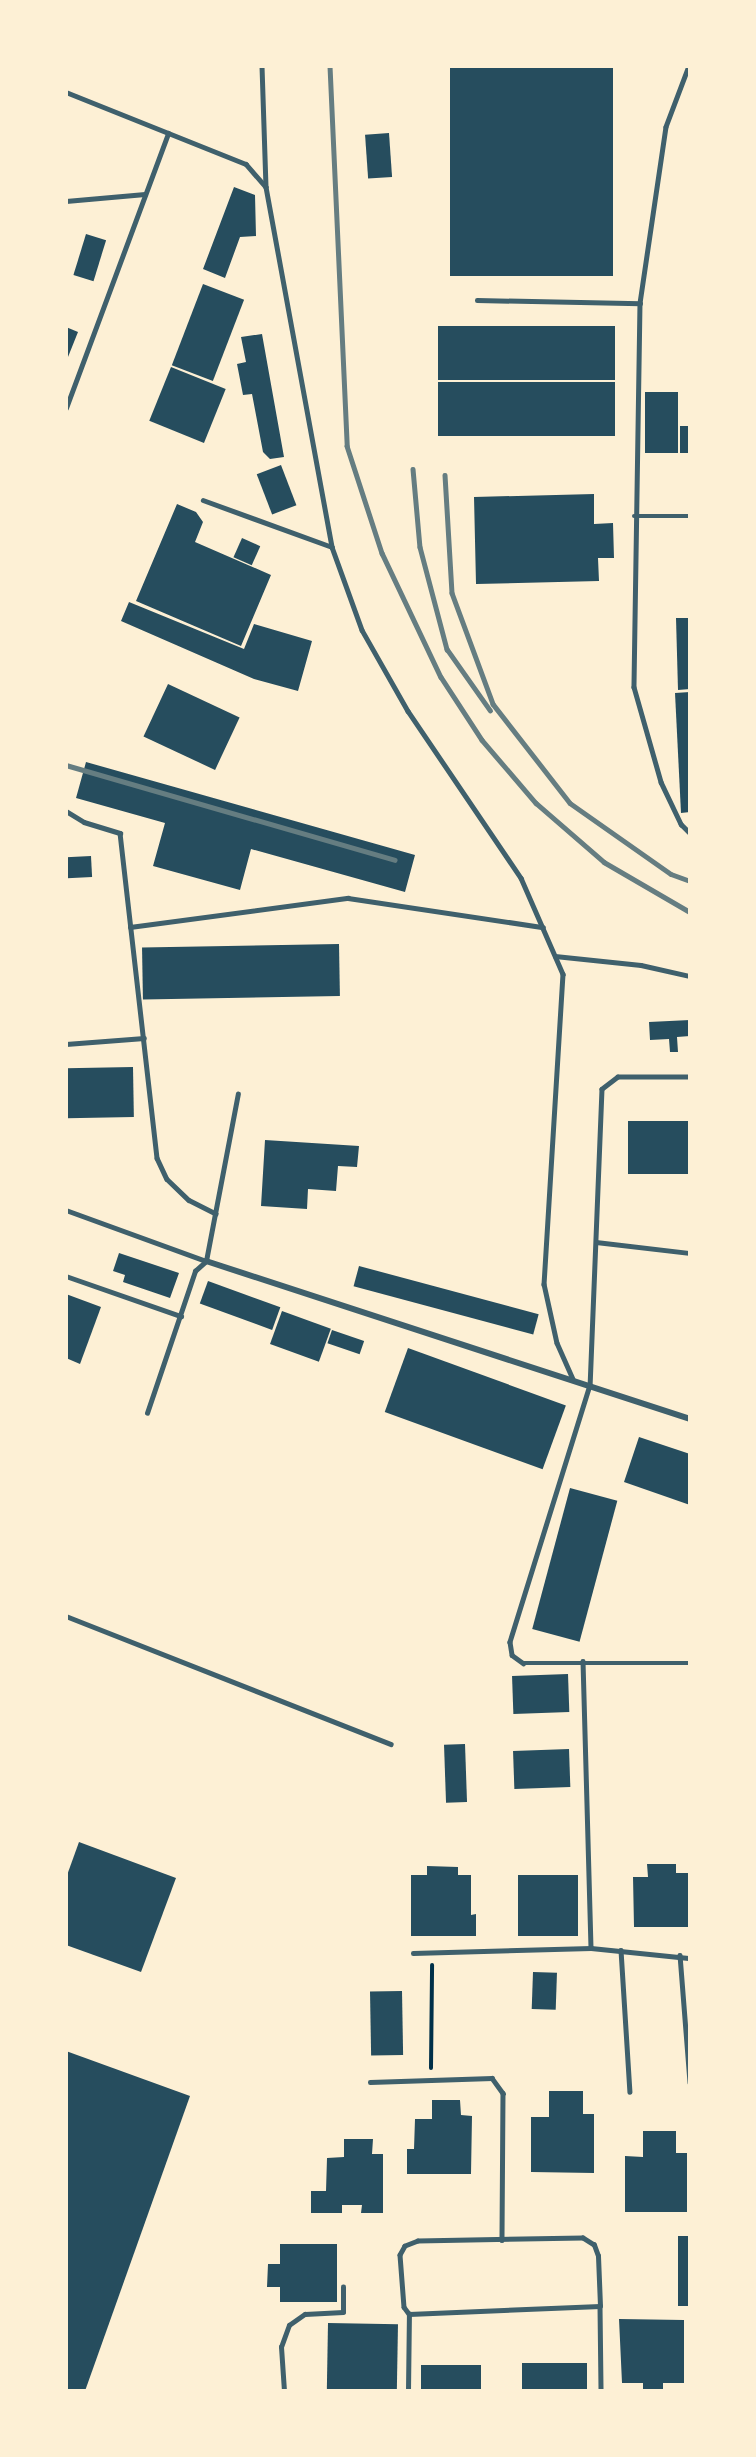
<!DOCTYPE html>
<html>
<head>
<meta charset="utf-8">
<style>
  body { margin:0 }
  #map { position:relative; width:756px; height:2457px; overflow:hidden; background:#fdf0d5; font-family:"Titillium Web",sans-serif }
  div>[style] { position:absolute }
  .building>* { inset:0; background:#264d5e; transform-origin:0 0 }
  .path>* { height:4px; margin:-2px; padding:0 2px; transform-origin:2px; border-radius:2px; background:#003049 }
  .service>* { height:4.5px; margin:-2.25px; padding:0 2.25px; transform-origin:2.25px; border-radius:2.25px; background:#3f606c }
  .minor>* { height:6px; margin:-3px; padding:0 3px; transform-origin:3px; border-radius:3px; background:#3f606c }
  .rail>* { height:4.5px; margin:-2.25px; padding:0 2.25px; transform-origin:2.25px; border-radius:2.25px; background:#657d81 }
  span { translate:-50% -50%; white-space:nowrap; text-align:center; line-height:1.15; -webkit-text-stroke:6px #fdf0d5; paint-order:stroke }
  .frame { position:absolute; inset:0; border:68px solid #fdf0d5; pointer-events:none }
</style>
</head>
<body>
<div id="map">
  <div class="building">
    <i style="left:450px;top:66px;width:163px;height:210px"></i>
    <i style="left:389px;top:133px;width:44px;height:24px;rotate:86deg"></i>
    <i style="clip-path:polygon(234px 187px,255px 195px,256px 236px,240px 237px,225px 278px,203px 269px)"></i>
    <i style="left:86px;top:234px;width:21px;height:43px;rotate:17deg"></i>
    <i style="left:203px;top:284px;width:44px;height:87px;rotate:21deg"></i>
    <i style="left:438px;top:326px;width:177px;height:54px"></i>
    <i style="clip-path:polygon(66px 327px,78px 332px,66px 362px)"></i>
    <i style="clip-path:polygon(262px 334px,284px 457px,270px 459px,263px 452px,252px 394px,243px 395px,237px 364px,246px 362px,241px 337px)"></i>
    <i style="left:171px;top:367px;width:59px;height:58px;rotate:22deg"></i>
    <i style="left:438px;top:382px;width:177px;height:54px"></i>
    <i style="left:645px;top:392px;width:33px;height:61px"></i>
    <i style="left:680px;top:426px;width:10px;height:27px"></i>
    <i style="left:281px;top:465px;width:43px;height:26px;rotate:69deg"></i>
    <i style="clip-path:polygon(594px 494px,594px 524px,613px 523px,614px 558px,598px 558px,599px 581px,476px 584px,474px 497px)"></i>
    <i style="clip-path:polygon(177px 504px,196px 512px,203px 522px,195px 542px,271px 575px,241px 646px,136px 601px)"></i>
    <i style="left:242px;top:538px;width:20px;height:21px;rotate:24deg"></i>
    <i style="clip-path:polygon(129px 602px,244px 649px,254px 624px,312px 641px,298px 691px,254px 679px,121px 621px)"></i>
    <i style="clip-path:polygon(676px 618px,690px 618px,690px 689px,678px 690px)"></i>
    <i style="left:168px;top:684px;width:79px;height:58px;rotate:25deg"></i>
    <i style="clip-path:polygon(690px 692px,690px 812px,681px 813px,675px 693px)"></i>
    <i style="clip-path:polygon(86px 762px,415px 855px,405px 892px,251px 849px,240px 890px,153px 866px,165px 823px,76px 798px)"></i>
    <i style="left:91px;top:856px;width:21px;height:25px;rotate:87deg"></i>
    <i style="left:339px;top:944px;width:52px;height:197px;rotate:89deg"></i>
    <i style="clip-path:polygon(690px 1020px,690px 1036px,677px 1037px,678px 1052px,670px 1052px,669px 1039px,650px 1040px,649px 1022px)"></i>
    <i style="left:133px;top:1067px;width:50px;height:67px;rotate:89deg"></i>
    <i style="left:628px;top:1121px;width:62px;height:53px"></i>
    <i style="clip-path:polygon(265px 1140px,359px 1146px,357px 1167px,338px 1166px,336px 1191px,308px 1189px,307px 1209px,261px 1206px)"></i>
    <i style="clip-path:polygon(119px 1253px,179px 1273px,170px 1298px,123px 1282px,125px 1275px,113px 1271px)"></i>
    <i style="left:359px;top:1266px;width:186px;height:21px;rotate:15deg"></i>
    <i style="left:208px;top:1281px;width:77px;height:24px;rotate:20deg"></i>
    <i style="clip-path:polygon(66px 1294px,101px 1307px,80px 1364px,66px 1358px)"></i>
    <i style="left:282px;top:1311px;width:52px;height:35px;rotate:20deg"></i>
    <i style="left:332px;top:1330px;width:34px;height:14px;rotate:19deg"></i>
    <i style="left:408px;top:1348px;width:168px;height:68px;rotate:20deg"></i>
    <i style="clip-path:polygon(639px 1437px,690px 1454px,690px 1505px,624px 1482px)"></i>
    <i style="left:570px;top:1488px;width:49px;height:146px;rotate:15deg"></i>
    <i style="left:568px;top:1674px;width:38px;height:56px;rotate:88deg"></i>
    <i style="left:465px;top:1744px;width:58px;height:21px;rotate:88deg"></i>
    <i style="left:569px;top:1749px;width:38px;height:56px;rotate:88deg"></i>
    <i style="clip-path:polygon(79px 1842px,176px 1878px,141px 1972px,66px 1945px,66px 1878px)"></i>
    <i style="clip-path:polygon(647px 1864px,676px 1864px,676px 1873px,690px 1873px,690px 1927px,634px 1927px,633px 1877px,648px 1877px)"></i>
    <i style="clip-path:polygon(427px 1866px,458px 1867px,458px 1875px,471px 1875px,471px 1915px,476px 1914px,476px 1936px,411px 1936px,411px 1875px,427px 1875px)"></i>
    <i style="left:518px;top:1875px;width:60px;height:61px"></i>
    <i style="left:533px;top:1972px;width:24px;height:37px;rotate:2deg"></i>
    <i style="left:402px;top:1991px;width:64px;height:32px;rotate:89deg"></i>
    <i style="clip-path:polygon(66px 2051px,190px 2096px,85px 2391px,66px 2391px)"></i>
    <i style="clip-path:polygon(549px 2091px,583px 2091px,583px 2114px,594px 2114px,594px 2173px,531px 2172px,531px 2117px,549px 2117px)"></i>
    <i style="clip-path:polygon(432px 2100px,460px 2100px,461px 2115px,472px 2116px,471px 2174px,407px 2174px,407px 2149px,414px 2149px,415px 2119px,432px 2119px)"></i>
    <i style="clip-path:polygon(643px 2131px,676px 2131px,676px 2153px,687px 2153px,687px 2212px,625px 2212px,625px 2156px,643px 2157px)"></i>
    <i style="clip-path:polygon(344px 2139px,373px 2139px,372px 2154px,383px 2154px,383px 2213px,361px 2213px,362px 2205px,342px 2205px,342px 2213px,311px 2213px,311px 2191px,326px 2191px,327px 2158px,344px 2157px)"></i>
    <i style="left:678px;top:2236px;width:12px;height:70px"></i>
    <i style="clip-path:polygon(280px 2244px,337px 2244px,337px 2302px,280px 2302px,280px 2287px,267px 2287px,268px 2264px,280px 2264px)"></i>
    <i style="clip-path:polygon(619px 2319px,684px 2320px,684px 2383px,663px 2383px,663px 2390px,643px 2390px,643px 2383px,622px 2383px)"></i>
    <i style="left:328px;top:2323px;width:70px;height:68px;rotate:1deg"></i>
    <i style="left:522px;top:2363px;width:65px;height:27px"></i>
    <i style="left:421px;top:2365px;width:60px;height:26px"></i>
  </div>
  <div class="path">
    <i style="left:431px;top:2068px;width:103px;rotate:-89.4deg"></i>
  </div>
  <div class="service">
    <i style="left:262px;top:66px;width:121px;rotate:88.1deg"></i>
    <i style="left:689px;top:66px;width:65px;rotate:110.7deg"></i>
    <i style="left:666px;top:127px;width:178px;rotate:98.4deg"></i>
    <i style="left:640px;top:303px;width:384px;rotate:90.9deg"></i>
    <i style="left:634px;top:687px;width:99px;rotate:74.1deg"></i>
    <i style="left:661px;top:782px;width:47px;rotate:64.5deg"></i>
    <i style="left:681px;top:824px;width:13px;rotate:45deg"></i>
    <i style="left:66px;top:92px;width:194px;rotate:21.8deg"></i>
    <i style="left:246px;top:164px;width:30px;rotate:49deg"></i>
    <i style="left:266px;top:187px;width:366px;rotate:79.6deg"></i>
    <i style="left:332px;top:547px;width:88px;rotate:70.1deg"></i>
    <i style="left:362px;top:630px;width:93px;rotate:60.4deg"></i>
    <i style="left:408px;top:711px;width:202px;rotate:55.9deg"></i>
    <i style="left:521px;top:878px;width:105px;rotate:66.4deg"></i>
    <i style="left:563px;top:974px;width:311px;rotate:93.5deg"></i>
    <i style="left:544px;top:1284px;width:60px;rotate:77.6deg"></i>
    <i style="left:557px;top:1343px;width:39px;rotate:66deg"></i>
    <i style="left:66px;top:201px;width:79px;rotate:-5.1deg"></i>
    <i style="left:477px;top:300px;width:163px;rotate:1.1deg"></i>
    <i style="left:66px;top:408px;width:293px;rotate:-69.6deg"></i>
    <i style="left:203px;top:500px;width:137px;rotate:20deg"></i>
    <i style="left:634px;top:516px;width:56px"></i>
    <i style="left:66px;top:811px;width:21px;rotate:31deg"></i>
    <i style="left:84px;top:822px;width:38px;rotate:17deg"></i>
    <i style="left:120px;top:833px;width:327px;rotate:83.5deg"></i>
    <i style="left:157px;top:1158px;width:23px;rotate:65deg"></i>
    <i style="left:167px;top:1179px;width:30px;rotate:44deg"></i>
    <i style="left:189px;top:1200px;width:30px;rotate:27deg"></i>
    <i style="left:130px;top:927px;width:220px;rotate:-7.6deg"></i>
    <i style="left:348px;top:898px;width:197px;rotate:8.5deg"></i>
    <i style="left:555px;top:956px;width:86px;rotate:6deg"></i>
    <i style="left:641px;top:965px;width:50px;rotate:12.7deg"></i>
    <i style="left:66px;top:1044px;width:78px;rotate:-4.4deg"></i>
    <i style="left:690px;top:1077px;width:72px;rotate:180deg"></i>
    <i style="left:618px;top:1077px;width:20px;rotate:143deg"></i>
    <i style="left:602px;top:1089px;width:296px;rotate:92.3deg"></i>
    <i style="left:590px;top:1385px;width:269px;rotate:107.3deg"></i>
    <i style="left:510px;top:1642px;width:13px;rotate:81deg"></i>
    <i style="left:512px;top:1655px;width:14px;rotate:36deg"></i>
    <i style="left:523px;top:1663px;width:167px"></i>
    <i style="left:66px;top:1210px;width:149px;rotate:20deg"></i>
    <i style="left:596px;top:1242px;width:95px;rotate:6.7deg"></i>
    <i style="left:66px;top:1276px;width:122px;rotate:19.2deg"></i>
    <i style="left:147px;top:1413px;width:150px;rotate:-71.3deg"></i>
    <i style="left:195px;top:1271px;width:15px;rotate:-42deg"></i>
    <i style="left:206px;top:1261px;width:170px;rotate:-79.2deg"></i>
    <i style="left:66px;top:1616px;width:349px;rotate:21.5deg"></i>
    <i style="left:583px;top:1661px;width:287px;rotate:88.4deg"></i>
    <i style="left:621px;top:1950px;width:142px;rotate:86.4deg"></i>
    <i style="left:413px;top:1953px;width:178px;rotate:-1.6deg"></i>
    <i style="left:591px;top:1948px;width:100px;rotate:5.8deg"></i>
    <i style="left:680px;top:1955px;width:128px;rotate:85.5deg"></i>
    <i style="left:370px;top:2082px;width:122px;rotate:-1.9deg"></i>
    <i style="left:492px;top:2078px;width:19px;rotate:54deg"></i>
    <i style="left:503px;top:2093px;width:147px;rotate:90.4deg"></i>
    <i style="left:600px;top:2306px;width:50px;rotate:-92.3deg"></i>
    <i style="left:598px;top:2256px;width:12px;rotate:-110deg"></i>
    <i style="left:594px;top:2245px;width:13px;rotate:-148deg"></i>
    <i style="left:583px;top:2238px;width:165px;rotate:179deg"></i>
    <i style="left:418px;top:2241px;width:14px;rotate:159deg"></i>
    <i style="left:405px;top:2246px;width:10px;rotate:119deg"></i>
    <i style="left:400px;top:2255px;width:52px;rotate:85.6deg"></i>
    <i style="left:404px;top:2307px;width:9px;rotate:54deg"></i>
    <i style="left:409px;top:2314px;width:191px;rotate:-2.4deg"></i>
    <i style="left:600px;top:2306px;width:85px;rotate:89.3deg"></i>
    <i style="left:284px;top:2391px;width:44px;rotate:-93.9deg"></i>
    <i style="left:281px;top:2347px;width:23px;rotate:-70deg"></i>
    <i style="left:289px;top:2325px;width:19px;rotate:-35deg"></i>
    <i style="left:305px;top:2314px;width:38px;rotate:-3deg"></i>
    <i style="left:343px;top:2312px;width:25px;rotate:-90deg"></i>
    <i style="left:408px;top:2391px;width:77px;rotate:-89.3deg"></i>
  </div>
  <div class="minor">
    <i style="left:206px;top:1261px;width:509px;rotate:18.08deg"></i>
  </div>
  <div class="rail">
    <i style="left:330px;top:66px;width:380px;rotate:87.4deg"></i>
    <i style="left:347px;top:446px;width:113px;rotate:71.9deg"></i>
    <i style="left:382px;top:553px;width:137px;rotate:64.6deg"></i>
    <i style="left:441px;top:677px;width:75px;rotate:56.9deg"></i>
    <i style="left:482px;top:740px;width:83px;rotate:49.4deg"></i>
    <i style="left:536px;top:803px;width:90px;rotate:40.9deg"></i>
    <i style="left:604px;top:862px;width:99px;rotate:30.2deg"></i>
    <i style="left:413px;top:469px;width:78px;rotate:84.9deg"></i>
    <i style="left:420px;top:547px;width:106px;rotate:75.2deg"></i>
    <i style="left:447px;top:649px;width:75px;rotate:54.8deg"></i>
    <i style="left:445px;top:475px;width:118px;rotate:86.6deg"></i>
    <i style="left:452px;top:593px;width:118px;rotate:69.7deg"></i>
    <i style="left:493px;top:704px;width:125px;rotate:52.1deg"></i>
    <i style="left:570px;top:803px;width:123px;rotate:35.1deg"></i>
    <i style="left:671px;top:874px;width:20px;rotate:20deg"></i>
    <i style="left:66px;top:765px;width:342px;rotate:16.1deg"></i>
  </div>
  <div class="frame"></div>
</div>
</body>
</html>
